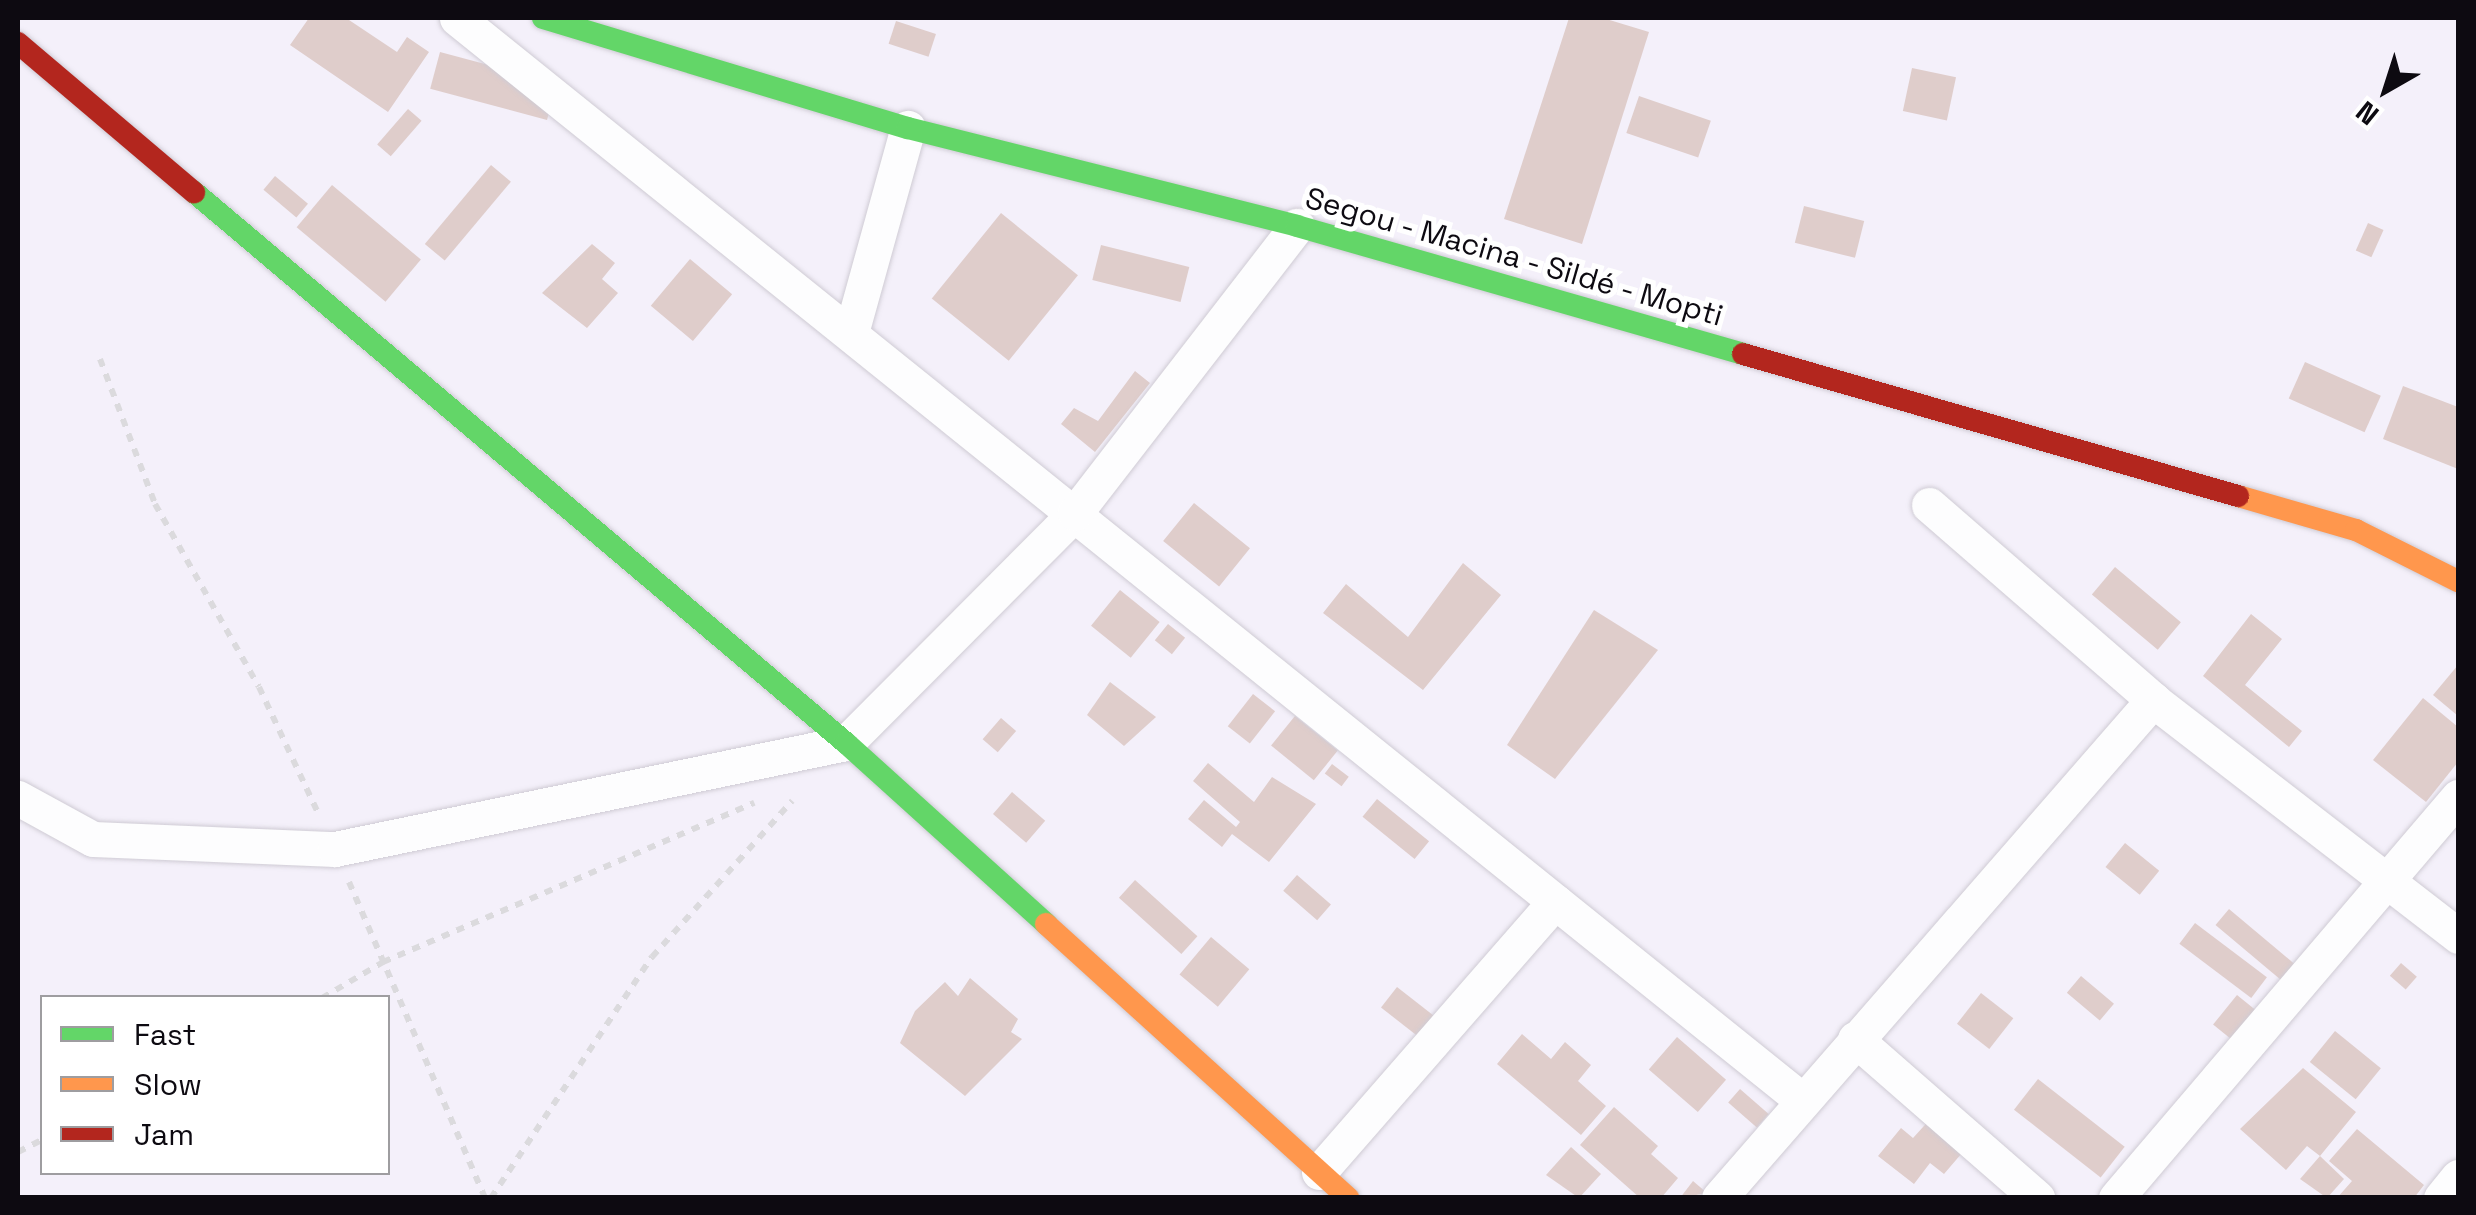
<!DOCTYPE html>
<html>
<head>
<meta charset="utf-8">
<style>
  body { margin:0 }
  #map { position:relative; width:2476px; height:1215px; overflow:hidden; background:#f4f0fa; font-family:"Space Grotesk",sans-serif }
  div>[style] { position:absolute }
  .building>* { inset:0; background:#dfcdcb; transform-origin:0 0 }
  .path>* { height:6px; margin-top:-3px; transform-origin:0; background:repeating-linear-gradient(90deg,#dbdadd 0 8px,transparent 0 16px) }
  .roads { filter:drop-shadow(0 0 2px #cfcbd4) drop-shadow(0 0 2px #cfcbd4) }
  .street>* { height:35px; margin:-17.5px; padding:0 17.5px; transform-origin:17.5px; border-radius:17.5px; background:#fdfdfe }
  .fast>* { height:22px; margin:-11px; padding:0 11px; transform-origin:11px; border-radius:11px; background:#63d668 }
  .slow>* { height:22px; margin:-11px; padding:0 11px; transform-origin:11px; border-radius:11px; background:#ff974d }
  .jam>* { height:22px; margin:-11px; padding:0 11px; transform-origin:11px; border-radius:11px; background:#b3261e }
  span { translate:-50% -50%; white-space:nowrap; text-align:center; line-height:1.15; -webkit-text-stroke:10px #fff; paint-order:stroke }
  .street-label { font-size:30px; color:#0d0a11 }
  .frame { position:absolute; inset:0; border:20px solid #0d0a11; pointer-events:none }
  .legend { position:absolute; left:40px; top:995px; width:350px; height:180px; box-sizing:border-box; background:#fff; border:2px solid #9e9da0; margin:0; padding:12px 18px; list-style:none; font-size:30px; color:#0d0a11 }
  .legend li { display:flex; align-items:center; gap:20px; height:50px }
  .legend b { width:50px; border:2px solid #9e9da0 }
  .north { position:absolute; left:2336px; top:40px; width:100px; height:100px; -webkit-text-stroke:8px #fff; paint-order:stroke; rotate:219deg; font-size:28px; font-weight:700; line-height:40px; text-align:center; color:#0d0a11 }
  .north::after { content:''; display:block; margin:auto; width:35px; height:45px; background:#0d0a11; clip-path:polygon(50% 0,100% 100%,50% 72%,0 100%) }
</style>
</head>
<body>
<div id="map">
  <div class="building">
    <i style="clip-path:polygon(309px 18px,346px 18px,397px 52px,407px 37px,429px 52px,388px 112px,290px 45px)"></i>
    <i style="clip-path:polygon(1569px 18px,1603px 18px,1649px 32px,1582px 244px,1504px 219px)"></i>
    <i style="left:896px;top:21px;width:42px;height:24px;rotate:18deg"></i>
    <i style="left:440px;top:52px;width:121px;height:38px;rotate:15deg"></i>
    <i style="left:1912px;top:68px;width:45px;height:44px;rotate:12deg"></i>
    <i style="left:1639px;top:96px;width:76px;height:39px;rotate:19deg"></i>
    <i style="left:408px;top:109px;width:18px;height:47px;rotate:41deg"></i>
    <i style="left:491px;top:165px;width:26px;height:103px;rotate:40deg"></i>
    <i style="left:275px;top:176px;width:43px;height:18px;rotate:40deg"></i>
    <i style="left:332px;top:185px;width:116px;height:55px;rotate:40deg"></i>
    <i style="left:1804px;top:206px;width:62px;height:38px;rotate:14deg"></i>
    <i style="left:1001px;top:213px;width:99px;height:110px;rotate:39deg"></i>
    <i style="left:2368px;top:223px;width:17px;height:30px;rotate:24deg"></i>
    <i style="clip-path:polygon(592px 244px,615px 263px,602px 279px,618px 293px,587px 328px,542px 293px)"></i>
    <i style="left:1101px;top:245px;width:91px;height:36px;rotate:14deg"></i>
    <i style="left:690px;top:259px;width:55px;height:61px;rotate:40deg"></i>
    <i style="left:2305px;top:362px;width:83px;height:40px;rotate:24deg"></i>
    <i style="clip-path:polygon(1135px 371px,1150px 383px,1095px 452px,1061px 424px,1074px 408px,1098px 421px)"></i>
    <i style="clip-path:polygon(2403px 386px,2458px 407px,2458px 469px,2383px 439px)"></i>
    <i style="left:1194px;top:503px;width:72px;height:49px;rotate:39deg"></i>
    <i style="clip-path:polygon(1463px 563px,1501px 595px,1423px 690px,1323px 613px,1346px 584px,1408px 637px)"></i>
    <i style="left:2115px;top:567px;width:86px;height:36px;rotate:40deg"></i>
    <i style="left:1120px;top:590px;width:51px;height:46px;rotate:39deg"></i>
    <i style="clip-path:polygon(1594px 610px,1658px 650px,1555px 779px,1507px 745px)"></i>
    <i style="clip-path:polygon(2251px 614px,2282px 639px,2245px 685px,2302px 731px,2289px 747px,2203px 676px)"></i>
    <i style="left:1168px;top:624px;width:22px;height:21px;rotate:39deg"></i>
    <i style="clip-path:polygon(2458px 665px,2458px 716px,2433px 695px)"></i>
    <i style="clip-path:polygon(1110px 682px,1156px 717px,1124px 746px,1087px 715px)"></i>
    <i style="left:1253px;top:694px;width:28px;height:41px;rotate:38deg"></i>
    <i style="clip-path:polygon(2423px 698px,2458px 727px,2458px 762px,2426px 802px,2373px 760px)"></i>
    <i style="left:1295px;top:716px;width:55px;height:38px;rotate:39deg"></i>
    <i style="left:1001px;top:718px;width:20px;height:28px;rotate:41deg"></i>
    <i style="clip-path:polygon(1208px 763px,1254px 802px,1272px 777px,1316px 804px,1269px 862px,1232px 834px,1222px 847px,1188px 819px,1204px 800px,1236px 827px,1240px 822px,1193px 781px)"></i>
    <i style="left:1332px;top:764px;width:21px;height:12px;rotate:37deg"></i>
    <i style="left:1012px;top:792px;width:44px;height:29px;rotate:41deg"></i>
    <i style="left:1377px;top:799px;width:67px;height:23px;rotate:39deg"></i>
    <i style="left:2125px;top:843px;width:44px;height:31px;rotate:39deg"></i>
    <i style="left:1297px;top:875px;width:45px;height:21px;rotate:41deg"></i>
    <i style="left:1135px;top:880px;width:84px;height:24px;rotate:42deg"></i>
    <i style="left:2229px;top:909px;width:89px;height:21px;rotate:40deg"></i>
    <i style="left:2195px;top:923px;width:90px;height:26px;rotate:37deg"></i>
    <i style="left:1211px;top:937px;width:50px;height:49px;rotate:40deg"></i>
    <i style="left:2401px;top:963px;width:21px;height:17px;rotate:41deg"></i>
    <i style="left:2081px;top:976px;width:43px;height:22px;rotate:40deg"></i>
    <i style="clip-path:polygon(970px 978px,1018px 1019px,1011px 1032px,1022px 1039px,965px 1096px,900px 1043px,915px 1011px,945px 982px,958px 996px)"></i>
    <i style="left:1397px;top:987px;width:52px;height:26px;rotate:38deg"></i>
    <i style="left:1981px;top:993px;width:41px;height:39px;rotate:38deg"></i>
    <i style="left:2237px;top:995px;width:27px;height:38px;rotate:39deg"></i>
    <i style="left:2335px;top:1031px;width:59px;height:40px;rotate:39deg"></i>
    <i style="clip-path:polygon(1522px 1034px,1551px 1059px,1565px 1042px,1591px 1065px,1578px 1081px,1606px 1106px,1581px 1135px,1497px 1064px)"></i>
    <i style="left:1677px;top:1037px;width:65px;height:43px;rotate:41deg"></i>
    <i style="clip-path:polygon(2303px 1068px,2356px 1112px,2320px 1156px,2307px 1146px,2286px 1170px,2240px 1129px)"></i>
    <i style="left:2038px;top:1079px;width:110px;height:39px;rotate:38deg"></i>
    <i style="left:1740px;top:1089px;width:38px;height:18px;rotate:41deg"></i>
    <i style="clip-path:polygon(1614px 1107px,1658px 1146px,1651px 1154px,1678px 1178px,1661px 1198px,1640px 1198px,1580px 1145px)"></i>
    <i style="clip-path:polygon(1933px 1116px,1968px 1146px,1944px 1174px,1930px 1163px,1914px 1184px,1878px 1156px,1901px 1128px,1913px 1138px)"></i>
    <i style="clip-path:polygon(2357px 1129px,2424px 1185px,2414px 1198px,2337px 1198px,2352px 1181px,2329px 1161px)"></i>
    <i style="clip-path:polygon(1571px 1147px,1601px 1174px,1579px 1198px,1546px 1175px)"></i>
    <i style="clip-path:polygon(2320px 1156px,2344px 1179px,2327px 1198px,2300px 1179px)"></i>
    <i style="clip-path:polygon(1693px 1181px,1707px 1193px,1680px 1198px)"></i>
  </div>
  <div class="path">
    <i style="left:100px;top:359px;width:155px;rotate:69.2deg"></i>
    <i style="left:155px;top:504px;width:210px;rotate:60.4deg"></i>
    <i style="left:259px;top:687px;width:137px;rotate:64.9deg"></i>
    <i style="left:349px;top:882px;width:344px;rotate:66.7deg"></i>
    <i style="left:322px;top:998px;width:71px;rotate:-30.5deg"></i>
    <i style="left:383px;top:962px;width:404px;rotate:-23.2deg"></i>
    <i style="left:18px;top:1152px;width:27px;rotate:-27deg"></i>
    <i style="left:491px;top:1198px;width:290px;rotate:-56.3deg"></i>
    <i style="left:652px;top:957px;width:210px;rotate:-48.1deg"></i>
  </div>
  <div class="roads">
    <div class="street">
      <i style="left:457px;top:18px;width:1726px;rotate:38.82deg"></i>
      <i style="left:851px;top:333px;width:213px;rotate:-74.5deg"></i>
      <i style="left:1929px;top:505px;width:297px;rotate:41deg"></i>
      <i style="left:2153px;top:700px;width:386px;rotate:37.7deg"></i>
      <i style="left:18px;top:798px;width:85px;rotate:28.7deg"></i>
      <i style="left:93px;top:839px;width:242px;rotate:2.4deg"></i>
      <i style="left:335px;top:849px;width:522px;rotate:-11.72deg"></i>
      <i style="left:846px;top:743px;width:325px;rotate:-45.1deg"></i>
      <i style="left:1075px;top:513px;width:363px;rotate:-52.3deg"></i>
      <i style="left:1855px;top:1039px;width:242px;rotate:41.1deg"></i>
      <i style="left:1319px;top:1172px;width:359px;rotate:-48.9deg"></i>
      <i style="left:1719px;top:1198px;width:661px;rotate:-48.93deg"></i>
      <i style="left:2116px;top:1198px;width:527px;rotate:-49.54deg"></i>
      <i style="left:2441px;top:1198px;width:27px;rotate:-51deg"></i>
    </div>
    <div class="fast">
      <i style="left:543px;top:18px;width:381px;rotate:16.8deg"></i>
      <i style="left:908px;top:128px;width:401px;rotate:14.1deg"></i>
      <i style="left:1297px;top:226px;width:464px;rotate:16deg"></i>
      <i style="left:194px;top:192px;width:854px;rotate:40.2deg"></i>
      <i style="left:846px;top:743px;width:270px;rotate:42.1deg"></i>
    </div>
    <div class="slow">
      <i style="left:2238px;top:496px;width:123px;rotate:16.1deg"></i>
      <i style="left:2356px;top:530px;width:114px;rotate:26.6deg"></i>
      <i style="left:1046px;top:924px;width:408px;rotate:42.2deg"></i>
    </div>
    <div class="jam">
      <i style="left:18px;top:43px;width:231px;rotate:40.3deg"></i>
      <i style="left:1743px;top:354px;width:515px;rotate:16.01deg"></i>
    </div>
  </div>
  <div class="street-label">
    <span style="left:1514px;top:257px;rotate:16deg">Segou - Macina - Sildé - Mopti</span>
  </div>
  <div class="frame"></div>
  <ul class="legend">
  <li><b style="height:12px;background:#63d668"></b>Fast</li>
  <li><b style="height:12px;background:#ff974d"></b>Slow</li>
  <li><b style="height:12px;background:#b3261e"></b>Jam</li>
  </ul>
  <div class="north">N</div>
</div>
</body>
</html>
